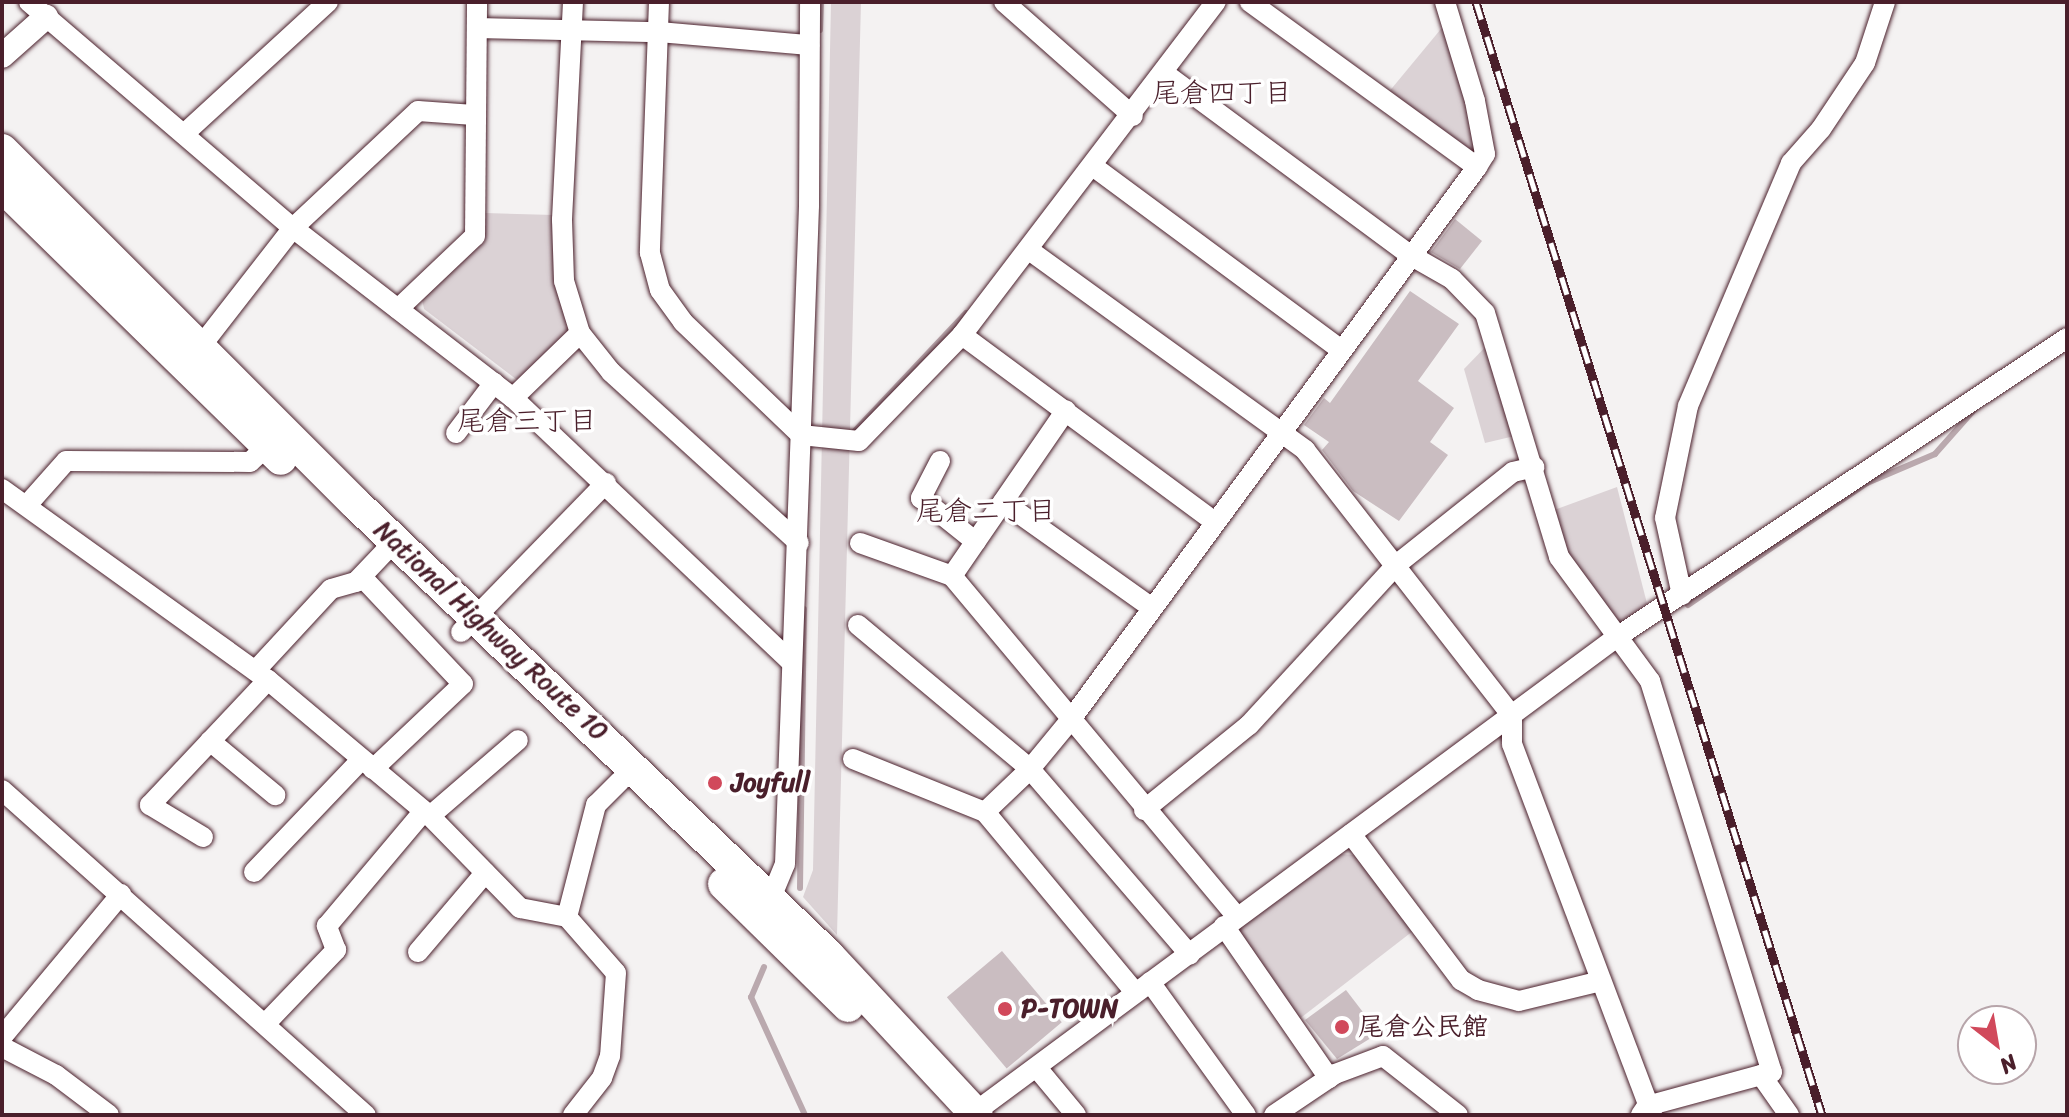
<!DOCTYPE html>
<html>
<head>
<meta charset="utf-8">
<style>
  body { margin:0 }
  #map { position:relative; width:2069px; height:1117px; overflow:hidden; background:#f4f2f2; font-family:Sriracha,"Klee One",sans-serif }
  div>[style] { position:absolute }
  .green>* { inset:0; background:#dbd2d5 }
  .stream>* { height:6px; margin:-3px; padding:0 3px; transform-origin:3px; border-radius:3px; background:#baa9ae }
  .building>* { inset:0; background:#cabdc1; transform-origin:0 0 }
  .roads { filter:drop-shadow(0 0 2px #4a1f2b) drop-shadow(0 0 2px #4a1f2b) }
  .minor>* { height:20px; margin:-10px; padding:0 10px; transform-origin:10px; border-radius:10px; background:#fff }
  .tertiary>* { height:24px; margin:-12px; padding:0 12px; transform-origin:12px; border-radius:12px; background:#fff }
  .trunk>* { height:32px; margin:-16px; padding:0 16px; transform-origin:16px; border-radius:16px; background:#fff }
  .rail>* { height:9px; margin-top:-4.5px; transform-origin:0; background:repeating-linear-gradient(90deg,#fff 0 18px,#4a1f2b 0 36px); box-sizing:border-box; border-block:2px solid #4a1f2b }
  .dots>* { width:22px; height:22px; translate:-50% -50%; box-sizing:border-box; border:4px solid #fff; border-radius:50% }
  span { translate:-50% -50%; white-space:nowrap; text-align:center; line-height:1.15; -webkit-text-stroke:7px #fff; paint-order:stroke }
  .street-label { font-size:26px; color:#4a1f2b }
  .poi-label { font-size:26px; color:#4a1f2b; font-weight:700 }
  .left { translate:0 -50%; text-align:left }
  .neighbourhood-label { font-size:28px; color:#4a1f2b }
  .frame { position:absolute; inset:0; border:4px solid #4a1f2b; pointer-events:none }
  .north { position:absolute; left:1957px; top:1005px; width:80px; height:80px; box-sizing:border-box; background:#fff; border:2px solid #b7a5aa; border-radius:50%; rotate:149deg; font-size:22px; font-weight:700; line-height:32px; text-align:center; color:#4a1f2b }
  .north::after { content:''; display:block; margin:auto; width:28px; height:36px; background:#d1495b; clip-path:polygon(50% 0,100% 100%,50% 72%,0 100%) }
</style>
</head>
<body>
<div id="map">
  <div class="green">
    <i style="clip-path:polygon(831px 2px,861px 2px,837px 935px,803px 897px,813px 870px)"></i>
    <i style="clip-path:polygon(1450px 18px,1477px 167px,1383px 99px)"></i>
    <i style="clip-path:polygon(485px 213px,554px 215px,571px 335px,520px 382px,424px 309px,422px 299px,485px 241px)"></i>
    <i style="clip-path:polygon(1493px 339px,1523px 434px,1485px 443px,1464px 369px)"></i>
    <i style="clip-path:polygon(1617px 487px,1650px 615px,1617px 637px,1583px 597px,1546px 513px)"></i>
    <i style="clip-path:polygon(1339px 854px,1358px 855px,1413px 931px,1298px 1020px,1241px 937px,1240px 927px)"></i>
  </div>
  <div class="stream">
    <i style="left:820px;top:30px;width:28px;rotate:-88deg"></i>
    <i style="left:850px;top:436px;width:169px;rotate:-46.7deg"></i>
    <i style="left:1688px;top:605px;width:217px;rotate:-34.3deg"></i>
    <i style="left:1867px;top:483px;width:74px;rotate:-23.1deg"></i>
    <i style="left:1935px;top:454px;width:59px;rotate:-48.4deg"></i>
    <i style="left:800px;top:888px;width:279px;rotate:-89.2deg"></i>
    <i style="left:764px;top:967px;width:33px;rotate:113deg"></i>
    <i style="left:751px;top:997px;width:130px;rotate:65.4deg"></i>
  </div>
  <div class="building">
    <i style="clip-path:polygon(1455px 219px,1482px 241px,1460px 269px,1431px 252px)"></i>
    <i style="clip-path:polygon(1410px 291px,1459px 324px,1418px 381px,1454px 408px,1430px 442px,1448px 455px,1399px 521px,1353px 491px,1322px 450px,1329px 442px,1304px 425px,1324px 398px,1330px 403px)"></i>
    <i style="left:1002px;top:951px;width:93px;height:72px;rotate:50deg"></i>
    <i style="clip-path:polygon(1346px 990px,1379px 1033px,1337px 1059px,1305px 1020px)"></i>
  </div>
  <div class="roads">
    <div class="minor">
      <i style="left:29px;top:2px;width:348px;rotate:40.6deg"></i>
      <i style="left:293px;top:228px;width:278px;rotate:37.7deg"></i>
      <i style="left:513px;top:398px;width:383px;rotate:43.5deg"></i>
      <i style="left:573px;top:2px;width:218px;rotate:92.9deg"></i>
      <i style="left:562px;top:220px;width:61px;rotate:88.1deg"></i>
      <i style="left:564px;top:281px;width:54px;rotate:72.9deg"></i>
      <i style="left:580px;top:333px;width:50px;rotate:51.5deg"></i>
      <i style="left:611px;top:372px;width:254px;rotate:42.3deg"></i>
      <i style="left:659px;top:2px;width:251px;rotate:92.1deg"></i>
      <i style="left:650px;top:253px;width:38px;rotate:75deg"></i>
      <i style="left:660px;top:290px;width:39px;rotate:54deg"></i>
      <i style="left:683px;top:322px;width:163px;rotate:43.8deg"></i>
      <i style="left:801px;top:435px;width:58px;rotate:5.9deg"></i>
      <i style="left:859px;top:441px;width:148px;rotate:-45.8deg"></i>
      <i style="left:962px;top:335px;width:419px;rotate:-52.7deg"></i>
      <i style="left:1004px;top:2px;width:172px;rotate:41.5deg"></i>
      <i style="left:1445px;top:2px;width:103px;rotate:73.1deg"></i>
      <i style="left:1475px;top:101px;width:54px;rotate:79.3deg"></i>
      <i style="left:1485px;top:154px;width:15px;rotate:122deg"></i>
      <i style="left:477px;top:28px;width:182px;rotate:1.3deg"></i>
      <i style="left:659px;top:32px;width:151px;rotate:5deg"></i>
      <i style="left:1164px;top:73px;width:306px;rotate:36.5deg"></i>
      <i style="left:1410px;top:255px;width:48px;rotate:29.7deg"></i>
      <i style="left:1452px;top:279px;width:47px;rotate:45.9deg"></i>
      <i style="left:1485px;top:313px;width:255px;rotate:73.1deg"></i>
      <i style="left:1559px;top:557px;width:154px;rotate:53.7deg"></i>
      <i style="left:1650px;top:681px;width:410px;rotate:72.7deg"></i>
      <i style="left:1772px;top:1072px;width:130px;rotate:164.8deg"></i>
      <i style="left:1647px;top:1106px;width:11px;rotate:124deg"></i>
      <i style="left:185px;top:133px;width:194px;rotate:-42.5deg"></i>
      <i style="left:1094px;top:167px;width:307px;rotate:36.5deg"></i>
      <i style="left:1029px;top:250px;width:341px;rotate:35.9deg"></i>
      <i style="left:1305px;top:450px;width:337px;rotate:52.1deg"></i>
      <i style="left:1512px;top:716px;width:28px;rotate:90deg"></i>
      <i style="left:1512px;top:744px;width:397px;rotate:69.3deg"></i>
      <i style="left:398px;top:309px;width:106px;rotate:-43.5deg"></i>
      <i style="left:475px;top:236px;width:234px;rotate:-89.5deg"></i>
      <i style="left:962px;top:335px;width:312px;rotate:36.5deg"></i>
      <i style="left:194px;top:355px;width:161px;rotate:-52.1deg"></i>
      <i style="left:293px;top:228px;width:171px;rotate:-43.1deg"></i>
      <i style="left:418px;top:111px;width:56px;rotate:4.1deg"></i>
      <i style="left:513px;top:398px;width:93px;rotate:-44.1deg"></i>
      <i style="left:456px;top:433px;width:63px;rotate:-52.8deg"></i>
      <i style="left:940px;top:461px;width:42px;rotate:117.2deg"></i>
      <i style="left:921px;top:498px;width:70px;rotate:38.7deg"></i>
      <i style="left:2px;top:489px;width:327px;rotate:35.7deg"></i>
      <i style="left:268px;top:680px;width:212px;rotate:40deg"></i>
      <i style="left:430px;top:816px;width:129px;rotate:45.6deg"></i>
      <i style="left:520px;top:908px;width:48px;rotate:10.8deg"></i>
      <i style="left:567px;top:917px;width:74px;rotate:48.8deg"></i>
      <i style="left:616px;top:973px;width:83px;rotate:94.1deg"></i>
      <i style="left:610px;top:1056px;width:23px;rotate:110deg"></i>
      <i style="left:602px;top:1078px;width:47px;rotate:128.1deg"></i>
      <i style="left:1003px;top:502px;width:181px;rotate:35.4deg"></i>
      <i style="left:28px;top:504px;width:57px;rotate:-48.5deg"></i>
      <i style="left:66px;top:461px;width:184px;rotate:0.3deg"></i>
      <i style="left:250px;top:462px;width:34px;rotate:-43deg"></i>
      <i style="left:860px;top:543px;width:98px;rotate:19.7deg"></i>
      <i style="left:952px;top:576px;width:444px;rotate:50.1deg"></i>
      <i style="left:952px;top:576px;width:201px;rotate:-55.5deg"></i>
      <i style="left:362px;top:577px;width:147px;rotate:46.7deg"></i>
      <i style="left:463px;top:684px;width:124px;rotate:136.6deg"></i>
      <i style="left:1682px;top:595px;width:79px;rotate:-102.4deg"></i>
      <i style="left:1665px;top:518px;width:114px;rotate:-78.4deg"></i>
      <i style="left:1688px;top:406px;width:264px;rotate:-67deg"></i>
      <i style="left:1791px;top:163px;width:45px;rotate:-48.6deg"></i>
      <i style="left:1821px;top:129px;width:79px;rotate:-56.3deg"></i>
      <i style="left:1865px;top:63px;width:64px;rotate:-71.8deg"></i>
      <i style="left:858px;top:625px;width:224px;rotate:39.9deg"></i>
      <i style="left:1030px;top:769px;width:245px;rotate:49.3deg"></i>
      <i style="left:461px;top:632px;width:208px;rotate:-45.8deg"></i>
      <i style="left:256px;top:670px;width:110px;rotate:-47.2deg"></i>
      <i style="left:331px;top:589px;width:26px;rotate:-16deg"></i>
      <i style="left:356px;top:582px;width:57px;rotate:-46.4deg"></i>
      <i style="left:210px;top:741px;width:85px;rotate:39.7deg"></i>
      <i style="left:853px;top:759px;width:142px;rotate:21.9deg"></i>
      <i style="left:985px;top:812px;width:234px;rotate:50.2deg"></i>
      <i style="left:2px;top:790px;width:488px;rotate:41.8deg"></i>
      <i style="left:1144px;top:810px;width:135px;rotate:-39deg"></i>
      <i style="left:1249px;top:725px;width:217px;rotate:-47.4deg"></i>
      <i style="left:1396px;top:565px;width:149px;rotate:-38.5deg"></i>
      <i style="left:1513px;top:472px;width:22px;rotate:-13deg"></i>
      <i style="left:985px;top:812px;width:62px;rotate:-43.7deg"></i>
      <i style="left:1030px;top:769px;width:66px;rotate:-50.5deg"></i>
      <i style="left:1072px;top:718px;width:684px;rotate:-53.68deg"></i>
      <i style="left:1477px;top:167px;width:281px;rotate:-144deg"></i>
      <i style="left:430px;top:816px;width:116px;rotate:-40.8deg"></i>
      <i style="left:1351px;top:834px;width:183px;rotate:53deg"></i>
      <i style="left:1461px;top:980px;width:20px;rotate:30deg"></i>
      <i style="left:1478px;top:990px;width:42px;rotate:15deg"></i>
      <i style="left:1519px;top:1001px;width:84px;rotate:-13.7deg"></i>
      <i style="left:203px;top:837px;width:62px;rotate:-148.9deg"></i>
      <i style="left:150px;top:805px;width:172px;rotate:-46.7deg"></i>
      <i style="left:254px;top:872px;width:155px;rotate:-46.3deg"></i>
      <i style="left:768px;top:905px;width:44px;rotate:-67.5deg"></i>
      <i style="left:785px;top:864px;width:659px;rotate:-87.91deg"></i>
      <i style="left:809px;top:205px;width:203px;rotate:-89.7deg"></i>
      <i style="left:567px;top:917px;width:116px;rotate:-75.5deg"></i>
      <i style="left:596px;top:805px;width:34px;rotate:-45deg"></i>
      <i style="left:1224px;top:926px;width:185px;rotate:55.4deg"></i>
      <i style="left:418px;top:952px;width:104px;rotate:-49.7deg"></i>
      <i style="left:1150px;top:982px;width:164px;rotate:54.2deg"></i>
      <i style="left:267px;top:1022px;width:100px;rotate:-46.2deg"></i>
      <i style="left:336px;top:950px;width:26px;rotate:-111deg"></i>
      <i style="left:327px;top:926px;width:150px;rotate:-49.9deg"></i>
      <i style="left:2px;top:1037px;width:186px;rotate:-50.2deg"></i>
      <i style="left:2px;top:1047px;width:61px;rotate:27.4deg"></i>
      <i style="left:56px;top:1075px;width:66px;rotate:37deg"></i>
      <i style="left:1037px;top:1068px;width:61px;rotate:50.3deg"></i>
      <i style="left:1761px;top:1075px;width:49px;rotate:55deg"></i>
      <i style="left:971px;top:1115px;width:804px;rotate:-36.5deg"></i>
      <i style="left:1617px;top:637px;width:540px;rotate:-33.6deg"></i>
      <i style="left:1274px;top:1115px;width:73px;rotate:-33.9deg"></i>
      <i style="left:1335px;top:1074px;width:51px;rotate:-20.6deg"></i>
      <i style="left:1383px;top:1056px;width:95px;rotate:38.2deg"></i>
    </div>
    <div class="tertiary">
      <i style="left:2px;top:56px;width:59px;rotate:-41.6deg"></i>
    </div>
    <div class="trunk">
      <i style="left:2px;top:150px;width:499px;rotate:45deg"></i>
      <i style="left:355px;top:503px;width:656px;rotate:43.7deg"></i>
      <i style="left:829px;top:956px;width:217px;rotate:47.1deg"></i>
      <i style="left:2px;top:186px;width:390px;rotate:44.4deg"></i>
      <i style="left:724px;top:884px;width:174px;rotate:44.5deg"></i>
    </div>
  </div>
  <div class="rail">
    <i style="left:1476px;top:2px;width:1166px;rotate:72.73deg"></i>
  </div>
  <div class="dots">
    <i style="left:715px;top:783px;background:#d1495b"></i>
    <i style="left:1005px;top:1009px;background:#d1495b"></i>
    <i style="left:1342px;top:1027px;background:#d1495b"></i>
  </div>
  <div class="street-label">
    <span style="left:491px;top:631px;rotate:43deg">National Highway Route 10</span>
  </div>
  <div class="poi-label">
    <span class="left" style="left:731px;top:783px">Joyfull</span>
    <span class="left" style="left:1021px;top:1009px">P-TOWN</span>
    <span class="left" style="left:1358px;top:1027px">尾倉公民館</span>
  </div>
  <div class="neighbourhood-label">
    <span style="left:1222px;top:93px">尾倉四丁目</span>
    <span style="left:527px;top:421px">尾倉三丁目</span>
    <span style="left:986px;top:511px">尾倉二丁目</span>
  </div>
  <div class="frame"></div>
  <div class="north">N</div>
</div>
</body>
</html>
